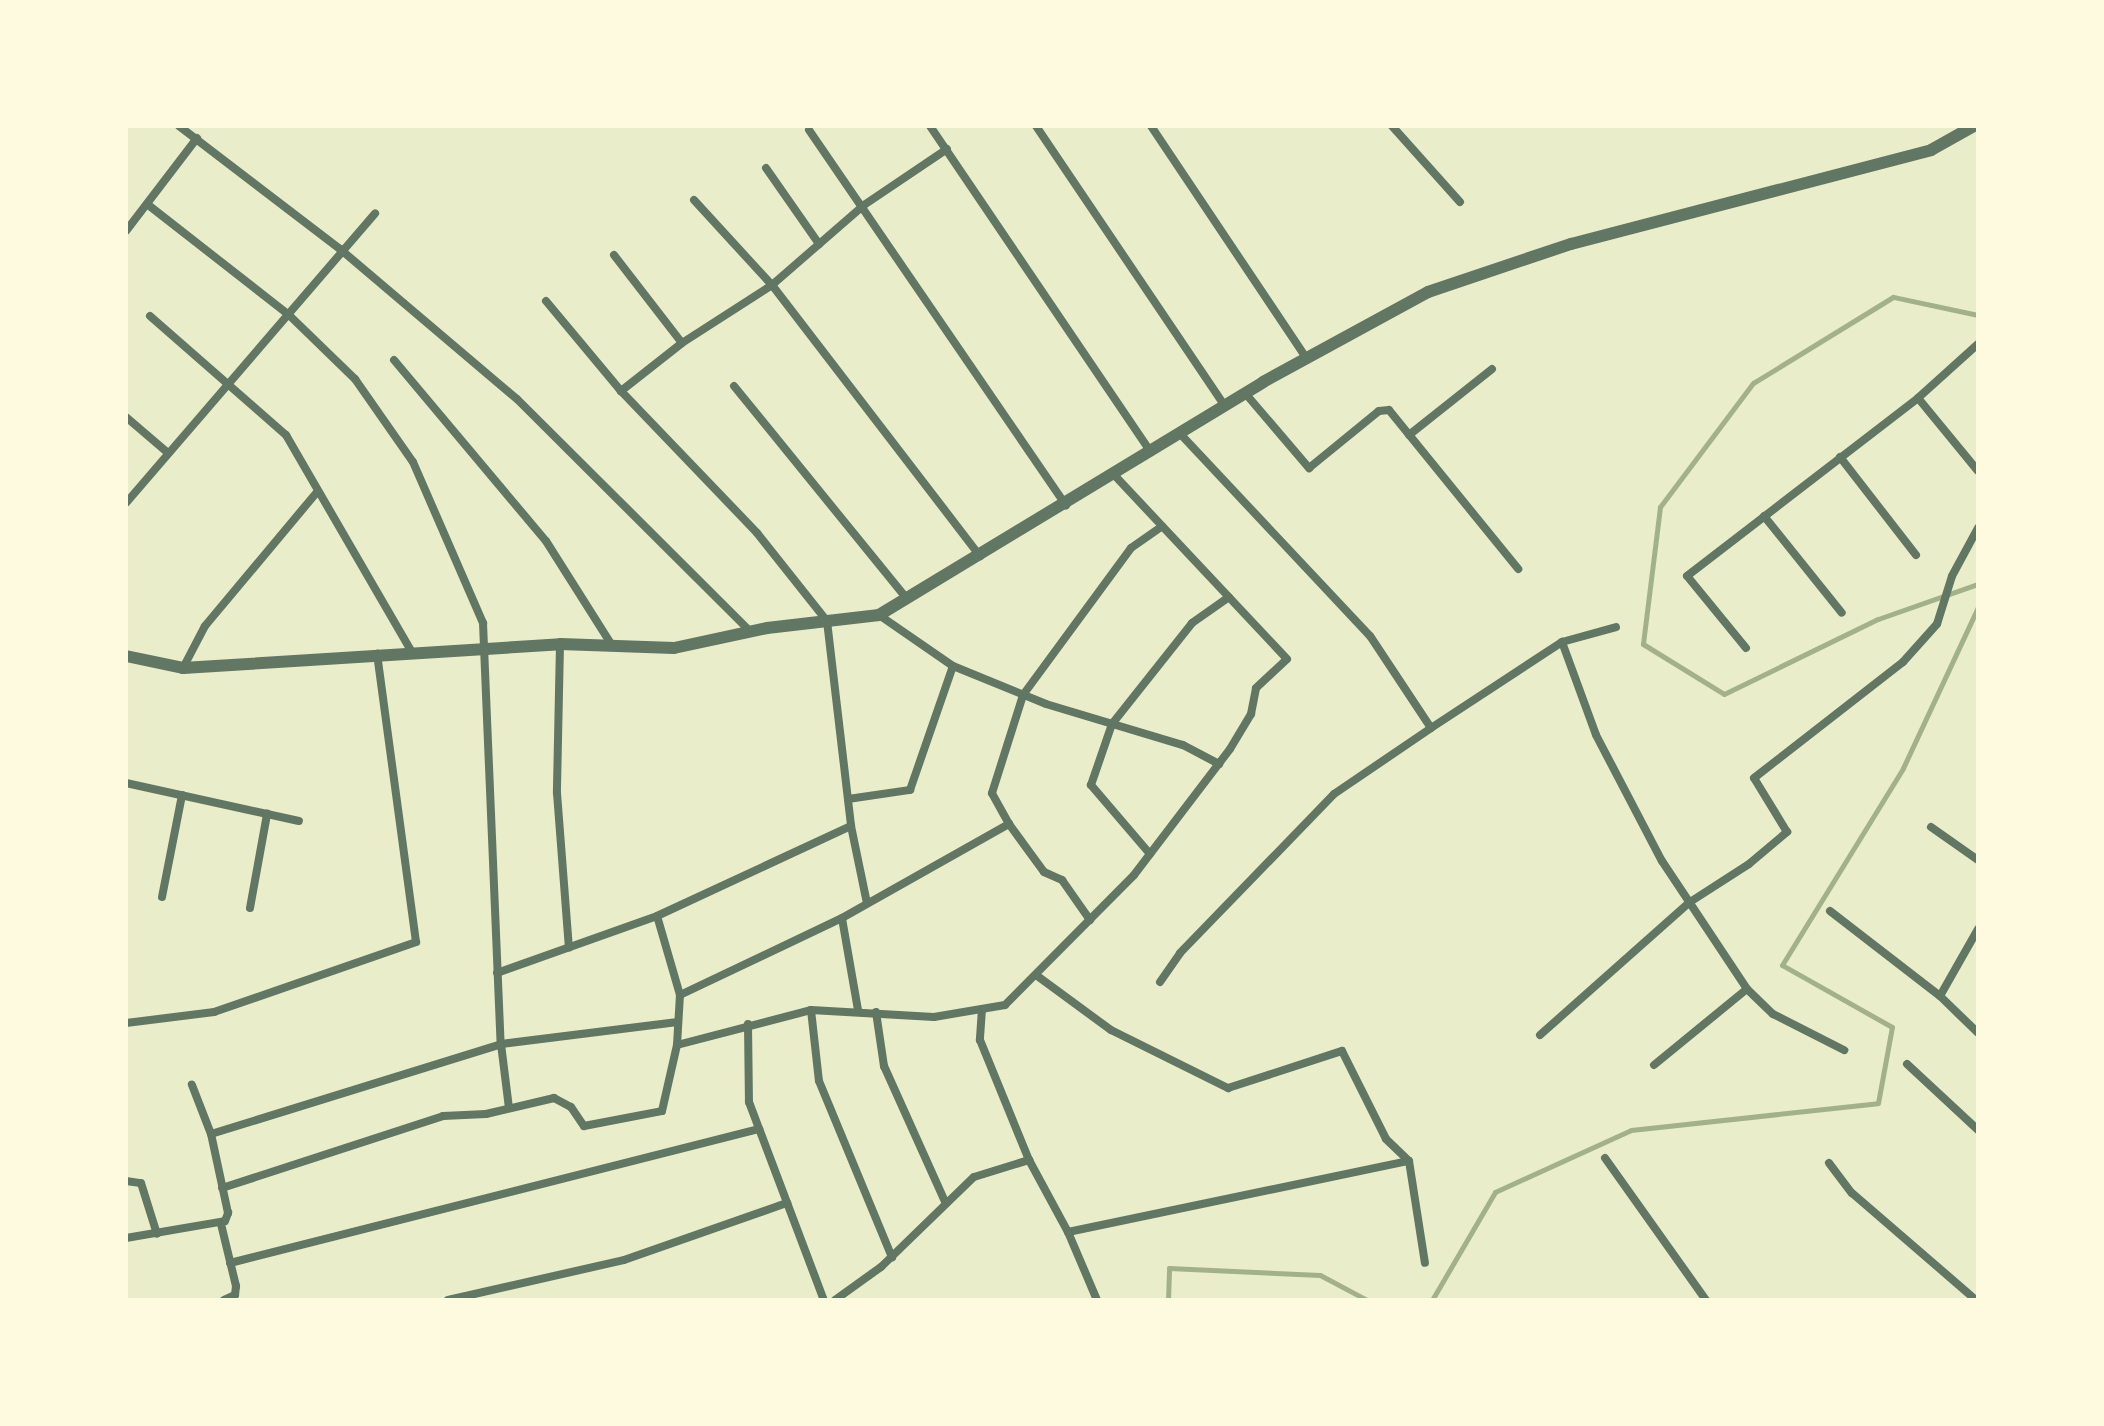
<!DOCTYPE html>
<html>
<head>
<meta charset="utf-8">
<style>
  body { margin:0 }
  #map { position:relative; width:2104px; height:1426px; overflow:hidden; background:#e9edc9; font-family:Georgia,serif }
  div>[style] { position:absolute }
  .stream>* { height:5px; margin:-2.5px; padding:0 2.5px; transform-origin:2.5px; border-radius:2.5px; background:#a3b18a }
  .minor>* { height:8px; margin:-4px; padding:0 4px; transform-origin:4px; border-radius:4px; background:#617663 }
  .tertiary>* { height:12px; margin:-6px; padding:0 6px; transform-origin:6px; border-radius:6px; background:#617663 }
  span { translate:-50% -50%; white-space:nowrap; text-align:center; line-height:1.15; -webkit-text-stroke:6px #fefae0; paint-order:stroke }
  .frame { position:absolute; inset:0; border:128px solid #fefae0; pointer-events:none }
</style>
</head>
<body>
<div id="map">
  <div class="stream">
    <i style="left:1978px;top:315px;width:87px;rotate:-168deg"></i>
    <i style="left:1893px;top:297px;width:164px;rotate:148.4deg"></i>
    <i style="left:1753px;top:383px;width:155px;rotate:126.9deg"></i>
    <i style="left:1660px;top:507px;width:138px;rotate:97.1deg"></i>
    <i style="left:1643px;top:644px;width:95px;rotate:31.7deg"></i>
    <i style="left:1724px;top:694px;width:171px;rotate:-26deg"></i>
    <i style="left:1878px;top:619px;width:106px;rotate:-19.3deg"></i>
    <i style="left:1168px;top:1300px;width:32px;rotate:-88deg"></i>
    <i style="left:1169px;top:1268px;width:151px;rotate:2.7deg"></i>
    <i style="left:1320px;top:1275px;width:53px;rotate:28deg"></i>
    <i style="left:1432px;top:1300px;width:125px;rotate:-59.7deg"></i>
    <i style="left:1495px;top:1192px;width:149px;rotate:-24.5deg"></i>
    <i style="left:1631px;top:1130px;width:248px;rotate:-6.2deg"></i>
    <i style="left:1878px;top:1103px;width:77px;rotate:-79.6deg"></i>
    <i style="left:1892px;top:1027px;width:126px;rotate:-150.6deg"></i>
    <i style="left:1782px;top:965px;width:231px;rotate:-58.4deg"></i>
    <i style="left:1903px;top:768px;width:178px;rotate:-65deg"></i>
  </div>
  <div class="minor">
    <i style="left:179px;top:126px;width:203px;rotate:37.4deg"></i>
    <i style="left:340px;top:249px;width:232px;rotate:40.3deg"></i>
    <i style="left:517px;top:399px;width:329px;rotate:44.9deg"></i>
    <i style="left:930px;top:126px;width:394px;rotate:55.9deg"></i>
    <i style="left:1036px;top:126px;width:338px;rotate:56deg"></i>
    <i style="left:1151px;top:126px;width:280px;rotate:56.2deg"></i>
    <i style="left:1392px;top:126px;width:102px;rotate:48.2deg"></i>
    <i style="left:809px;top:130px;width:455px;rotate:55.6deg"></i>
    <i style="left:766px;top:168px;width:93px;rotate:55.1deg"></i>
    <i style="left:694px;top:200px;width:115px;rotate:47.5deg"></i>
    <i style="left:772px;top:285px;width:342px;rotate:52.5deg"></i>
    <i style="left:147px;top:204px;width:180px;rotate:38deg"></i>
    <i style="left:289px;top:315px;width:92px;rotate:44.1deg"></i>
    <i style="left:355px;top:379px;width:101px;rotate:55.1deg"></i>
    <i style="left:413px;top:462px;width:176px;rotate:66.5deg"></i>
    <i style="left:483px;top:623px;width:421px;rotate:87.6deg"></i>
    <i style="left:501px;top:1044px;width:64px;rotate:82.9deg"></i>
    <i style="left:126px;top:231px;width:117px;rotate:-52.6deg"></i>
    <i style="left:614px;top:255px;width:111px;rotate:52.3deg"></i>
    <i style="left:682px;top:343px;width:78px;rotate:141.8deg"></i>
    <i style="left:621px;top:391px;width:197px;rotate:46.2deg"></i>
    <i style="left:757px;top:533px;width:112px;rotate:51.5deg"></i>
    <i style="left:827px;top:621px;width:206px;rotate:83.3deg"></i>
    <i style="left:546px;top:301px;width:117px;rotate:50.2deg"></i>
    <i style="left:150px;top:316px;width:181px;rotate:41.2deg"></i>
    <i style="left:286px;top:435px;width:250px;rotate:59.9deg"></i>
    <i style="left:682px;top:343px;width:107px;rotate:-32.8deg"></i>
    <i style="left:772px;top:285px;width:122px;rotate:-41deg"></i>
    <i style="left:864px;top:205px;width:100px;rotate:-34deg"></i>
    <i style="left:394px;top:360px;width:236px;rotate:50deg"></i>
    <i style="left:546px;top:541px;width:122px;rotate:57.7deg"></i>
    <i style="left:734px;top:386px;width:274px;rotate:50.9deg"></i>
    <i style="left:1245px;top:393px;width:99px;rotate:49.5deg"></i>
    <i style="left:1309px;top:468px;width:90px;rotate:-39.2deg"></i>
    <i style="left:1379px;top:411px;width:10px;rotate:-6deg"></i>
    <i style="left:1389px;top:410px;width:205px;rotate:50.9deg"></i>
    <i style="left:1918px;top:398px;width:94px;rotate:50.6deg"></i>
    <i style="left:126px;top:417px;width:55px;rotate:40.6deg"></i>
    <i style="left:1409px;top:435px;width:106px;rotate:-38.5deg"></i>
    <i style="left:1840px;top:457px;width:124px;rotate:52.2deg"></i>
    <i style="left:126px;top:503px;width:382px;rotate:-49.3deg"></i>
    <i style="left:1764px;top:516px;width:124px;rotate:51.2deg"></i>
    <i style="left:879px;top:615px;width:90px;rotate:34.6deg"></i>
    <i style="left:953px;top:666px;width:100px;rotate:22.2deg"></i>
    <i style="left:1046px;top:704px;width:143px;rotate:16.7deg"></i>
    <i style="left:1183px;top:745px;width:41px;rotate:27.8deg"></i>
    <i style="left:1562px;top:642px;width:99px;rotate:69.9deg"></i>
    <i style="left:1596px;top:735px;width:142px;rotate:62.4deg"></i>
    <i style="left:1662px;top:861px;width:154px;rotate:56.4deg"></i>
    <i style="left:1747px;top:989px;width:36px;rotate:44deg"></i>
    <i style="left:1773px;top:1014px;width:80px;rotate:26.9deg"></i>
    <i style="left:560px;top:644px;width:149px;rotate:91.2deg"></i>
    <i style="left:557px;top:793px;width:155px;rotate:85.6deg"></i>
    <i style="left:1746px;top:648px;width:93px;rotate:-129.3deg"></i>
    <i style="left:1687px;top:576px;width:292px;rotate:-37.6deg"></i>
    <i style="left:1918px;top:398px;width:81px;rotate:-42deg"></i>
    <i style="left:183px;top:668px;width:47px;rotate:-62.4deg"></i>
    <i style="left:205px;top:626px;width:175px;rotate:-50.1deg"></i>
    <i style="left:1431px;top:728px;width:157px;rotate:-33.3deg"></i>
    <i style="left:1562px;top:642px;width:56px;rotate:-15.5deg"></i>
    <i style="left:126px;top:783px;width:177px;rotate:12.4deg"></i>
    <i style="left:848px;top:799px;width:63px;rotate:-8.3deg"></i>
    <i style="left:910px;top:790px;width:131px;rotate:-70.9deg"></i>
    <i style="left:1009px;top:824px;width:35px;rotate:-119deg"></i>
    <i style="left:992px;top:793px;width:103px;rotate:-72.4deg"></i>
    <i style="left:1023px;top:695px;width:182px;rotate:-53.7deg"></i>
    <i style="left:1131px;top:548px;width:38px;rotate:-35deg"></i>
    <i style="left:1931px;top:827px;width:57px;rotate:35.1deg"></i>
    <i style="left:1150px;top:854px;width:91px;rotate:-130.5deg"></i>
    <i style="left:1091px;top:785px;width:65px;rotate:-71deg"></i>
    <i style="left:1112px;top:724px;width:129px;rotate:-51.6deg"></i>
    <i style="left:1192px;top:623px;width:45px;rotate:-35.1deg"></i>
    <i style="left:162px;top:897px;width:104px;rotate:-78.9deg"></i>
    <i style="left:250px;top:908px;width:96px;rotate:-79.7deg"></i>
    <i style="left:1830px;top:911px;width:139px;rotate:37.7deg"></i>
    <i style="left:1940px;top:996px;width:53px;rotate:44.2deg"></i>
    <i style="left:497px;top:973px;width:170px;rotate:-19.6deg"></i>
    <i style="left:1036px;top:975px;width:93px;rotate:36.3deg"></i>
    <i style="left:1111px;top:1030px;width:131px;rotate:26.4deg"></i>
    <i style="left:1228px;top:1088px;width:120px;rotate:-18deg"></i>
    <i style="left:1342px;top:1051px;width:98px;rotate:63.4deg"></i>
    <i style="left:1386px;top:1139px;width:32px;rotate:44deg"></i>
    <i style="left:1160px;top:982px;width:35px;rotate:-55deg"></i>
    <i style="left:1180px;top:953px;width:221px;rotate:-45.9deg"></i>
    <i style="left:1334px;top:794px;width:117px;rotate:-34.2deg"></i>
    <i style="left:1431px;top:728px;width:110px;rotate:-123.5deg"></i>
    <i style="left:1370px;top:636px;width:277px;rotate:-133.2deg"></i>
    <i style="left:680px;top:995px;width:82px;rotate:-106.2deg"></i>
    <i style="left:657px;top:916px;width:214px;rotate:-24.9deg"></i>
    <i style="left:851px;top:826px;width:79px;rotate:78.3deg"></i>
    <i style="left:1940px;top:996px;width:77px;rotate:-60.4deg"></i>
    <i style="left:982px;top:1009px;width:31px;rotate:94deg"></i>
    <i style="left:980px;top:1040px;width:130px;rotate:67.8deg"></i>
    <i style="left:1029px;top:1160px;width:82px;rotate:61.6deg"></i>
    <i style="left:1068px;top:1232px;width:74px;rotate:66.9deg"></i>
    <i style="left:811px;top:1010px;width:71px;rotate:83.6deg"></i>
    <i style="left:819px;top:1081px;width:191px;rotate:67.5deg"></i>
    <i style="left:858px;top:1010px;width:93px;rotate:-99.9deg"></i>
    <i style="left:842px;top:918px;width:192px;rotate:-29.4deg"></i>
    <i style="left:1009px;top:824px;width:59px;rotate:53.9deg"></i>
    <i style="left:1044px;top:872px;width:20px;rotate:24deg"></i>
    <i style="left:1062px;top:880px;width:49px;rotate:55deg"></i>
    <i style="left:876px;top:1012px;width:55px;rotate:81.6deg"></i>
    <i style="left:884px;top:1066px;width:151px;rotate:65.8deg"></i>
    <i style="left:126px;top:1023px;width:89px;rotate:-7.1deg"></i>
    <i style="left:214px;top:1012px;width:214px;rotate:-19.1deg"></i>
    <i style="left:416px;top:942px;width:291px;rotate:-97.7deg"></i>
    <i style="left:748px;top:1024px;width:78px;rotate:89.3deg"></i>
    <i style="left:749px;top:1102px;width:212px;rotate:69.3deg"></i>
    <i style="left:1540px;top:1035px;width:200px;rotate:-41.6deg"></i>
    <i style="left:1690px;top:902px;width:70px;rotate:-32.8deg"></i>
    <i style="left:1749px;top:864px;width:50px;rotate:-40.1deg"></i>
    <i style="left:1787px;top:832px;width:63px;rotate:-121.4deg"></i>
    <i style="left:1754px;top:778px;width:189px;rotate:-37.9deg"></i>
    <i style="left:1903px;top:662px;width:51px;rotate:-48.2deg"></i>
    <i style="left:1937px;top:624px;width:50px;rotate:-72.6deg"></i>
    <i style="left:1952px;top:576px;width:55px;rotate:-61.6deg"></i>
    <i style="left:677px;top:1045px;width:138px;rotate:-14.6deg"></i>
    <i style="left:811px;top:1010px;width:123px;rotate:3.3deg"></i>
    <i style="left:934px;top:1017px;width:72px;rotate:-9.6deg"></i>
    <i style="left:1005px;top:1005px;width:183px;rotate:-45.2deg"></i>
    <i style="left:1134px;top:875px;width:158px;rotate:-52.7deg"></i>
    <i style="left:1230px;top:749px;width:41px;rotate:-59deg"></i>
    <i style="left:1251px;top:714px;width:26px;rotate:-79deg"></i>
    <i style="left:1256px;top:688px;width:42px;rotate:-43.1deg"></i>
    <i style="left:1287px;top:659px;width:253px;rotate:-133.2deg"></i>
    <i style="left:1907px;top:1064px;width:97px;rotate:42.9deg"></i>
    <i style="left:1654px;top:1065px;width:120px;rotate:-39.3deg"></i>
    <i style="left:211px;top:1134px;width:304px;rotate:-17.2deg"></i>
    <i style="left:501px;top:1044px;width:178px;rotate:-7.1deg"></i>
    <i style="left:1605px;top:1158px;width:174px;rotate:54.6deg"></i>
    <i style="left:1829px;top:1163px;width:38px;rotate:53deg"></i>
    <i style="left:1852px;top:1193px;width:164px;rotate:40.8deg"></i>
    <i style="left:126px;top:1181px;width:15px;rotate:8deg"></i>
    <i style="left:141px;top:1183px;width:53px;rotate:72.6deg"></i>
    <i style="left:222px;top:1188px;width:232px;rotate:-18deg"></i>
    <i style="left:443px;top:1116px;width:43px;rotate:-2.7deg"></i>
    <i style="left:486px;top:1114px;width:70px;rotate:-13.2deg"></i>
    <i style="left:554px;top:1098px;width:19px;rotate:28deg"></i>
    <i style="left:571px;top:1107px;width:23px;rotate:56deg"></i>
    <i style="left:584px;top:1126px;width:79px;rotate:-10.9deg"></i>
    <i style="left:662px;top:1111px;width:68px;rotate:-77.2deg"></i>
    <i style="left:677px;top:1045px;width:50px;rotate:-86.6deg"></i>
    <i style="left:680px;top:995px;width:179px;rotate:-25.4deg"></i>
    <i style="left:221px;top:1224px;width:64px;rotate:76.4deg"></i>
    <i style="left:236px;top:1286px;width:9px;rotate:96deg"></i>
    <i style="left:235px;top:1295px;width:12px;rotate:156deg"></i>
    <i style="left:1068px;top:1232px;width:348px;rotate:-11.8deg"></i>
    <i style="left:1409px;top:1161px;width:103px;rotate:81.1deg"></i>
    <i style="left:126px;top:1238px;width:100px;rotate:-9.7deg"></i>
    <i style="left:225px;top:1221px;width:9px;rotate:-69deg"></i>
    <i style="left:228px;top:1213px;width:81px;rotate:-102.1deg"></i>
    <i style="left:211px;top:1134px;width:53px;rotate:-111.2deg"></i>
    <i style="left:230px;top:1263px;width:546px;rotate:-14.21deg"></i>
    <i style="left:448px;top:1300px;width:180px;rotate:-12.8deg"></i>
    <i style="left:624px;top:1260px;width:173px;rotate:-19.3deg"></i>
    <i style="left:835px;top:1300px;width:57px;rotate:-35.7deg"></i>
    <i style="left:881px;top:1267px;width:129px;rotate:-44.1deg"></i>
    <i style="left:974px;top:1177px;width:58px;rotate:-17.2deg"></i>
  </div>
  <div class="tertiary">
    <i style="left:126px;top:656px;width:58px;rotate:11.9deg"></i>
    <i style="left:183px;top:668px;width:378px;rotate:-3.6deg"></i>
    <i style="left:560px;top:644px;width:114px;rotate:2deg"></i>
    <i style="left:674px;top:648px;width:95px;rotate:-12.1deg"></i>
    <i style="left:767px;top:628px;width:113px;rotate:-6.6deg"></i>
    <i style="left:879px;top:615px;width:449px;rotate:-31.2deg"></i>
    <i style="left:1263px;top:382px;width:188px;rotate:-28.6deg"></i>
    <i style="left:1428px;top:292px;width:151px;rotate:-18.6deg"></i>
    <i style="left:1571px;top:244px;width:372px;rotate:-14.6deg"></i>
    <i style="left:1931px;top:150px;width:49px;rotate:-29.2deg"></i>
  </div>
  <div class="frame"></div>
</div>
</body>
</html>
